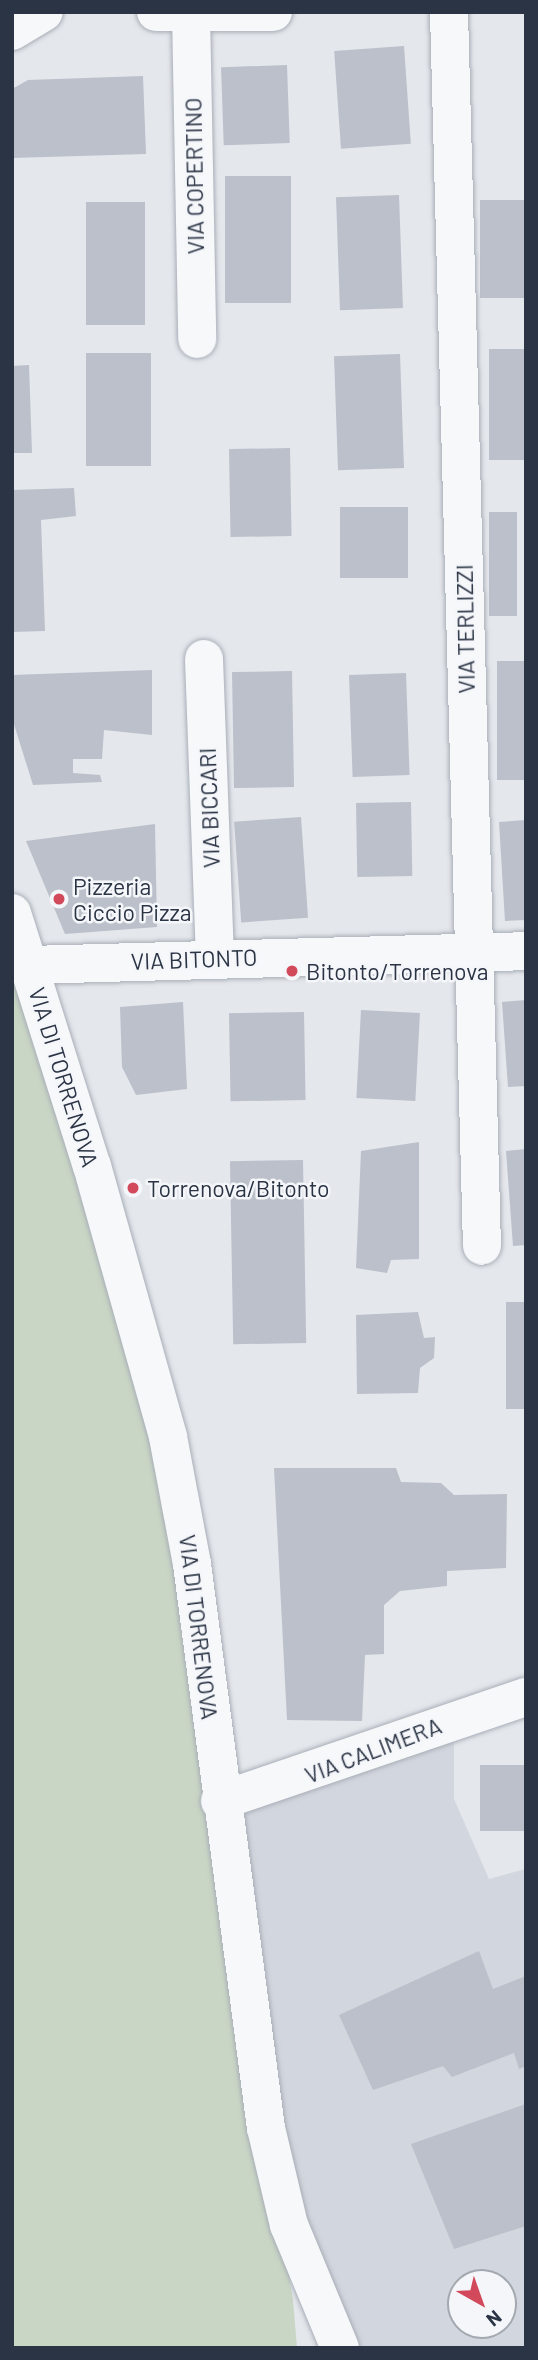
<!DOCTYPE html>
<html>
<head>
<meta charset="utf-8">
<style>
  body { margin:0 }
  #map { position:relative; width:538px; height:2360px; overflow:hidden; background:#e4e7ec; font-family:Barlow,sans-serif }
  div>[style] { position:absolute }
  .built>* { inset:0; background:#d2d6de }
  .green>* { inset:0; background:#c9d6c5 }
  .building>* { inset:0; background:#bbc0ca; transform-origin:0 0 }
  .roads { filter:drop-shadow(0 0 2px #a9aeb7) drop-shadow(0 0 2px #a9aeb7) }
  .minor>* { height:38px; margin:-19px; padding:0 19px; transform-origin:19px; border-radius:19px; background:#f7f8fa }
  .dots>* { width:19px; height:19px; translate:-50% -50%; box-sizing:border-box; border:4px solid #f4f6f9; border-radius:50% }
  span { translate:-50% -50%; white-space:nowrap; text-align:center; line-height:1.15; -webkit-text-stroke:5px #f4f6f9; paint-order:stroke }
  .street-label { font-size:23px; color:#2b3445 }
  .poi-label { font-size:23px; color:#2b3445 }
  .left { translate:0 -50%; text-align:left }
  .frame { position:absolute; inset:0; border:14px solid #2b3445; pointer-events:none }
  .north { position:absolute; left:447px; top:2269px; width:70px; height:70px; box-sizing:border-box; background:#f4f6f9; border:2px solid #a4a8b1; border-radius:50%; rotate:140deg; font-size:19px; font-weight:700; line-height:28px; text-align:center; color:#2b3445 }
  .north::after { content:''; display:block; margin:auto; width:24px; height:32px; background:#d1495b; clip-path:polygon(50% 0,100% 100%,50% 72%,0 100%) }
</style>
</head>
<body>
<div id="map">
  <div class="built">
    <i style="clip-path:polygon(evenodd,454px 1719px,454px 1799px,489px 1879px,526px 1869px,526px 2348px,346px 2348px,289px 2225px,224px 1820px,454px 1719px,461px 2283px,503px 2283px,503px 2325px,461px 2325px,461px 2283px)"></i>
  </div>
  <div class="green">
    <i style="clip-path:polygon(12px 913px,137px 1318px,293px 2300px,297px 2348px,12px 2348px)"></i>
  </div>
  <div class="building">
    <i style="left:404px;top:46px;width:98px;height:70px;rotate:86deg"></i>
    <i style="left:287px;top:65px;width:78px;height:66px;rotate:88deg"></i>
    <i style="clip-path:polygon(143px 76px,146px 154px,12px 158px,12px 89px,28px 80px)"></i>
    <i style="left:225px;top:176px;width:66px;height:127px"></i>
    <i style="left:399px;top:195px;width:113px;height:63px;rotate:88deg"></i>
    <i style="left:526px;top:200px;width:98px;height:46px;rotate:90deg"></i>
    <i style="left:145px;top:202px;width:123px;height:59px;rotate:90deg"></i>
    <i style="left:526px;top:349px;width:111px;height:37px;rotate:90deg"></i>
    <i style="left:86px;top:353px;width:65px;height:113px"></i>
    <i style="left:400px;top:354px;width:114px;height:66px;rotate:88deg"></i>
    <i style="clip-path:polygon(29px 365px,32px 453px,12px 453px,12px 366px)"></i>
    <i style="left:290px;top:448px;width:88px;height:61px;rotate:89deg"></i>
    <i style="clip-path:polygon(74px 488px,76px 516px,41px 520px,45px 631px,12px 632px,12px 490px)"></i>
    <i style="left:340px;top:507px;width:68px;height:71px"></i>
    <i style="left:489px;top:512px;width:28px;height:104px"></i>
    <i style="left:497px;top:661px;width:29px;height:119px"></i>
    <i style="clip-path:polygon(152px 670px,152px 735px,104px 730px,102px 759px,73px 759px,73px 773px,100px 775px,102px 782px,33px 785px,12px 718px,12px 675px)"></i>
    <i style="left:292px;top:671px;width:116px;height:60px;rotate:89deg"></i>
    <i style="left:406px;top:673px;width:102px;height:57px;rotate:88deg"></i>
    <i style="left:411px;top:802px;width:74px;height:55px;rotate:89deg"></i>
    <i style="left:301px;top:817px;width:101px;height:67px;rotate:86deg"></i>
    <i style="clip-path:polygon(526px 820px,526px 920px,505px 921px,499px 822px)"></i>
    <i style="clip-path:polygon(155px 824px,157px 927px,65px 934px,26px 841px)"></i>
    <i style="clip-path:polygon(526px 1000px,526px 1086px,508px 1087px,502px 1002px)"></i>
    <i style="clip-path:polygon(183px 1002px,187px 1089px,136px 1095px,122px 1067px,120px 1007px)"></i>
    <i style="left:361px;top:1010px;width:59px;height:88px;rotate:3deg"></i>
    <i style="left:304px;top:1012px;width:88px;height:75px;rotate:89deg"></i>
    <i style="clip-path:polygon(419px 1142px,419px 1259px,391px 1260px,387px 1273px,356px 1268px,361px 1151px)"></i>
    <i style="clip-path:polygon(526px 1149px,526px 1245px,513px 1246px,506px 1151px)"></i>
    <i style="left:303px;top:1160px;width:183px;height:73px;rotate:89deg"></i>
    <i style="left:506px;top:1302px;width:20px;height:107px"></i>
    <i style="clip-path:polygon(418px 1312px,424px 1338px,435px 1337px,434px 1358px,420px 1368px,418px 1393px,357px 1394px,356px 1315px)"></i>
    <i style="clip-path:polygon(274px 1468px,396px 1468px,401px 1482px,441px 1483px,454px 1495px,507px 1494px,506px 1568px,447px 1571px,447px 1586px,400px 1591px,384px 1605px,384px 1654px,365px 1655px,362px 1721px,287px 1720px)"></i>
    <i style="left:526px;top:1765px;width:66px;height:46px;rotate:90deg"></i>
    <i style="clip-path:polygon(479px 1951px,493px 1989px,526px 1976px,526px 2066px,519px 2069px,514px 2053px,452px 2077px,443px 2066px,373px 2090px,339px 2015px)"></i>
    <i style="clip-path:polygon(526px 2104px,526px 2226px,454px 2249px,411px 2144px)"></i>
  </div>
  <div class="roads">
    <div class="minor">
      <i style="left:156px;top:12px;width:117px"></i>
      <i style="left:449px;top:12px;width:1234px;rotate:88.47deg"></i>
      <i style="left:191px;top:13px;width:326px;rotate:88.9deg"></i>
      <i style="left:12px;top:31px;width:37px;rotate:-31deg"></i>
      <i style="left:204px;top:659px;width:298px;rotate:87.9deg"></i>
      <i style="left:12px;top:913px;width:265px;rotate:72.5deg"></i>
      <i style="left:92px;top:1166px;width:281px;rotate:74.3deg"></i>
      <i style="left:168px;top:1437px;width:129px;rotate:79.3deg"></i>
      <i style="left:192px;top:1564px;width:569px;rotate:82.53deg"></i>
      <i style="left:266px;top:2128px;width:100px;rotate:76.7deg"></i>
      <i style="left:289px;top:2225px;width:133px;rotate:67.5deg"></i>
      <i style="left:30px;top:965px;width:496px;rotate:-1.6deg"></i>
      <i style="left:220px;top:1801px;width:323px;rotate:-18.8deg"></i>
    </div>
  </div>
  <div class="dots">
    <i style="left:59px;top:899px;background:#d1495b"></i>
    <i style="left:292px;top:971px;background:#d1495b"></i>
    <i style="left:133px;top:1188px;background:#d1495b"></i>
  </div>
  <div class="street-label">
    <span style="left:194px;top:176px;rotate:-91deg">VIA COPERTINO</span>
    <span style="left:465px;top:629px;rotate:-91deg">VIA TERLIZZI</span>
    <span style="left:209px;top:808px;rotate:-92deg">VIA BICCARI</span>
    <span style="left:194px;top:959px;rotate:-2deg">VIA BITONTO</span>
    <span style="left:64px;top:1077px;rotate:73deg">VIA DI TORRENOVA</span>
    <span style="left:199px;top:1627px;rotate:83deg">VIA DI TORRENOVA</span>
    <span style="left:373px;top:1750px;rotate:-21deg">VIA CALIMERA</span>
  </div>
  <div class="poi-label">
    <span class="left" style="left:73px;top:899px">Pizzeria<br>Ciccio Pizza</span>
    <span class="left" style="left:306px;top:971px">Bitonto/Torrenova</span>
    <span class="left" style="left:147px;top:1188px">Torrenova/Bitonto</span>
  </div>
  <div class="frame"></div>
  <div class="north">N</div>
</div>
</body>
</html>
